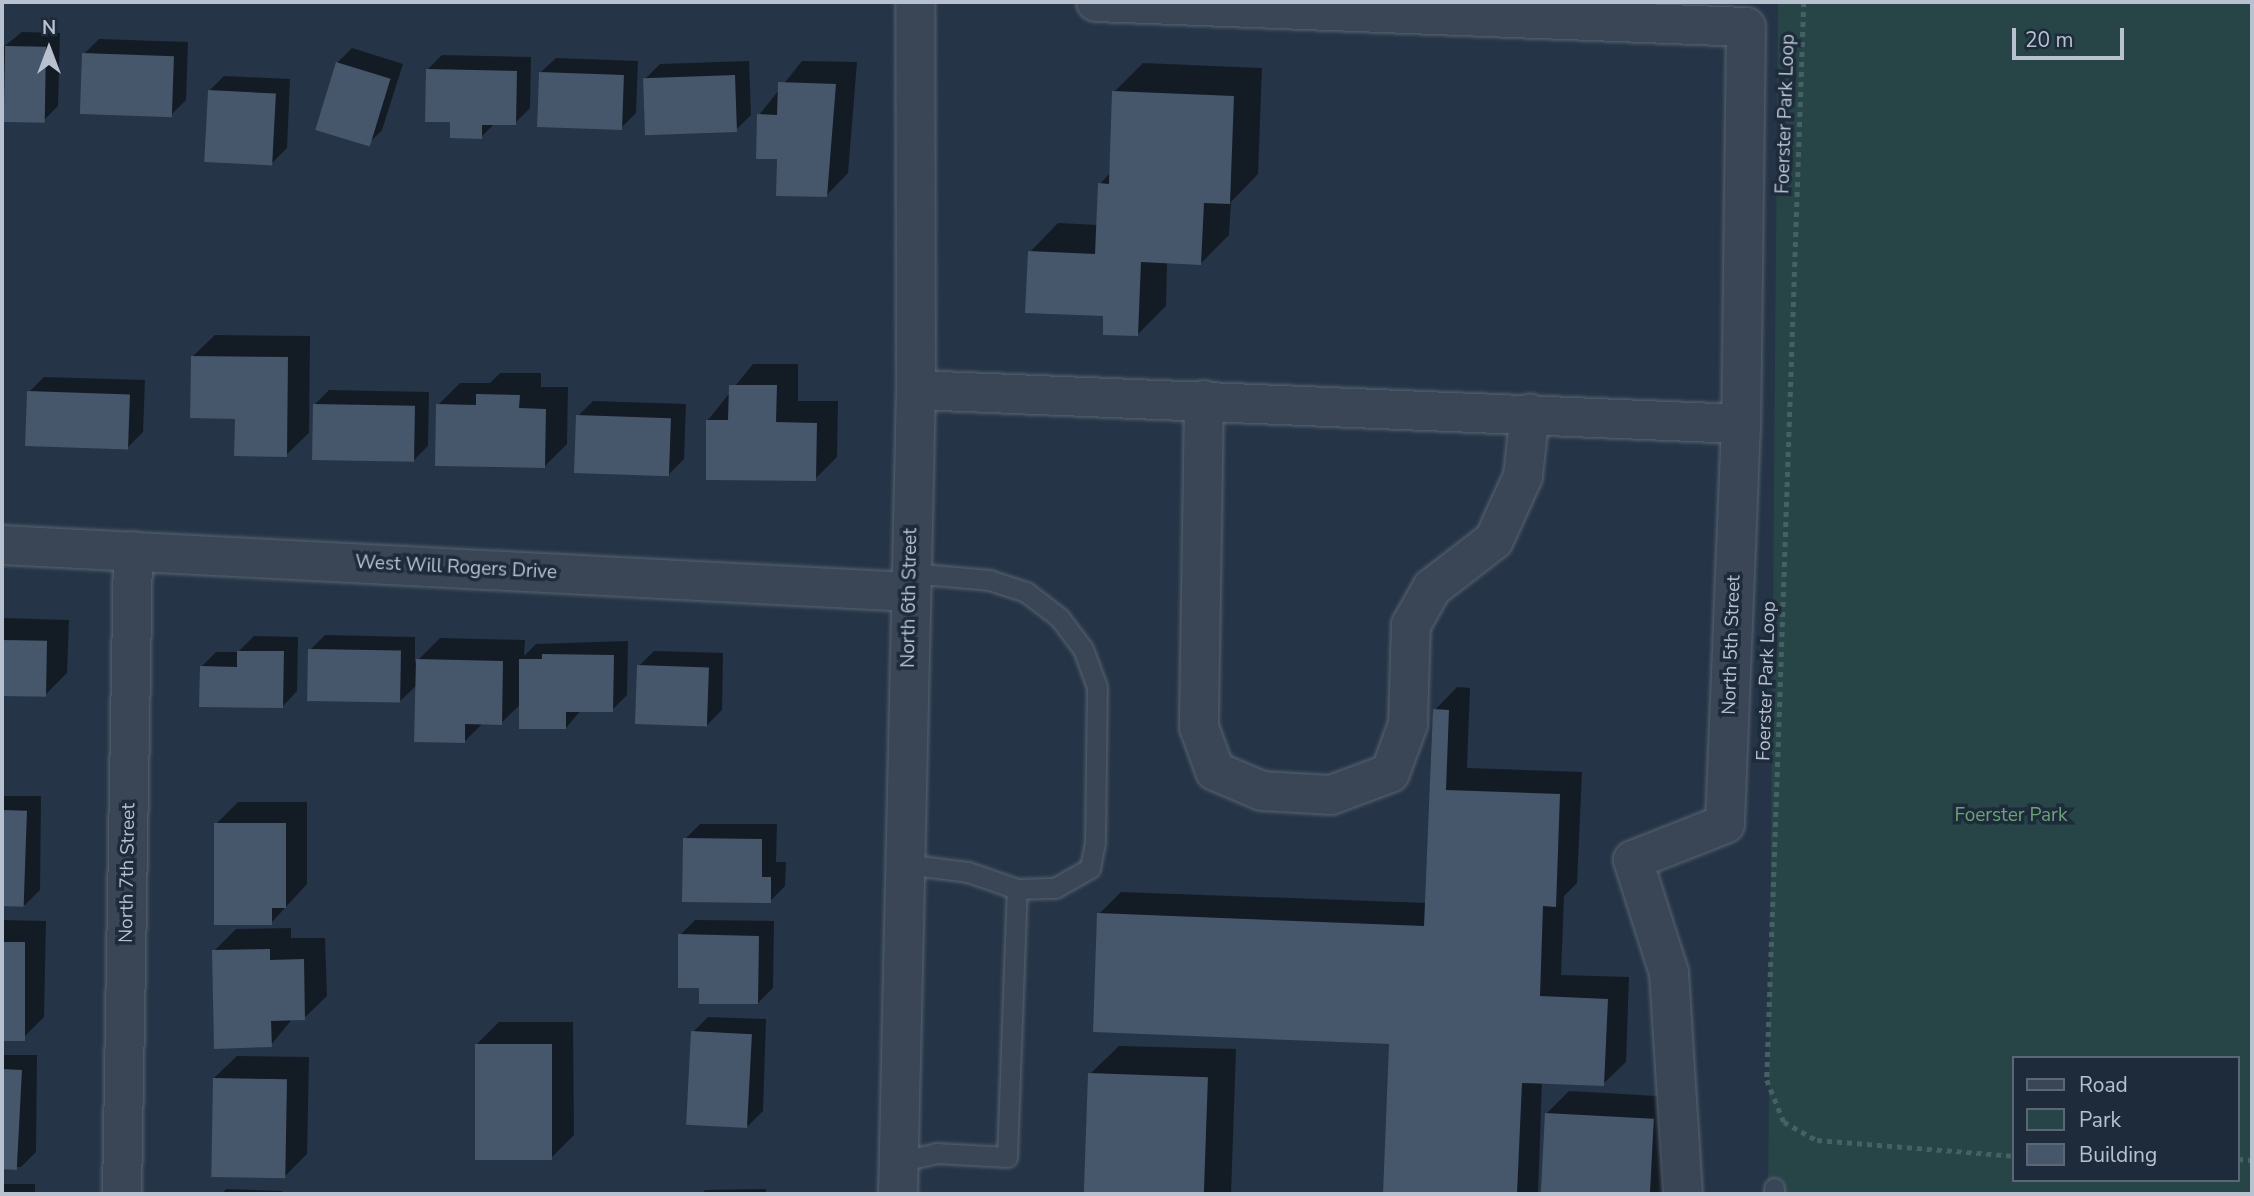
<!DOCTYPE html>
<html>
<head>
<meta charset="utf-8">
<style>
  body { margin:0 }
  #map { position:relative; width:2254px; height:1196px; overflow:hidden; background:#253446; font-family:"Nunito Sans",sans-serif }
  div>[style] { position:absolute }
  .green>* { inset:0; background:#274447 }
  .shadow>* { inset:0; background:#0007; transform-origin:0 0 }
  .building>* { inset:0; background:#46566b; transform-origin:0 0 }
  .path>* { height:4.5px; margin-top:-2.25px; transform-origin:0; background:repeating-linear-gradient(90deg,#456163 0 5px,transparent 0 10px) }
  .roads { filter:drop-shadow(0 0 2px #586473) drop-shadow(0 0 2px #586473) }
  .service>* { height:19px; margin:-9.5px; padding:0 9.5px; transform-origin:9.5px; border-radius:9.5px; background:#3a4655 }
  .minor>* { height:38px; margin:-19px; padding:0 19px; transform-origin:19px; border-radius:19px; background:#3a4655 }
  span { translate:-50% -50%; white-space:nowrap; text-align:center; line-height:1.15; -webkit-text-stroke:7px #1e2b3b; paint-order:stroke }
  .street-label { font-size:19px; color:#b7c1cf }
  .park-label { font-size:19px; color:#6ca277 }
  .frame { position:absolute; inset:0; border:4px solid #b7c1cf; pointer-events:none }
  .legend { position:absolute; left:2012px; top:1056px; width:228px; height:126px; box-sizing:border-box; background:#1e2b3b; border:2px solid #5b6776; margin:0; padding:9px 12px; list-style:none; font-size:21px; color:#b7c1cf }
  .legend li { display:flex; align-items:center; gap:14px; height:35px }
  .legend b { width:35px; border:2px solid #5b6776 }
  .north { position:absolute; left:14px; top:14px; width:70px; height:70px; -webkit-text-stroke:5px #1e2b3b; paint-order:stroke; rotate:0deg; font-size:19px; font-weight:700; line-height:28px; text-align:center; color:#b7c1cf }
  .north::after { content:''; display:block; margin:auto; width:24px; height:32px; background:#b7c1cf; clip-path:polygon(50% 0,100% 100%,50% 72%,0 100%) }
  .scale { position:absolute; left:2012px; top:28px; width:112px; height:32px; box-sizing:border-box; border:4px solid #b7c1cf; border-top:0; padding-left:9px; font-size:21px; line-height:24px; white-space:nowrap; color:#b7c1cf; -webkit-text-stroke:5px #1e2b3b; paint-order:stroke }
</style>
</head>
<body>
<div id="map">
  <div class="green">
    <i style="clip-path:polygon(evenodd,1778px 2px,2252px 2px,2252px 1194px,1768px 1194px,1778px 2px,2014px 1058px,2238px 1058px,2238px 1180px,2014px 1180px,2014px 1058px)"></i>
  </div>
  <div class="shadow">
    <i style="clip-path:polygon(22px 32px,60px 33px,58px 106px,43px 121px,2px 120px,2px 48px)"></i>
    <i style="clip-path:polygon(99px 39px,188px 42px,186px 100px,171px 115px,84px 54px)"></i>
    <i style="clip-path:polygon(352px 48px,403px 64px,382px 130px,367px 145px,337px 63px)"></i>
    <i style="clip-path:polygon(442px 55px,531px 57px,530px 108px,515px 123px,495px 123px,481px 137px,452px 120px,427px 70px)"></i>
    <i style="clip-path:polygon(556px 58px,638px 61px,636px 113px,621px 128px,540px 73px)"></i>
    <i style="clip-path:polygon(749px 61px,751px 115px,736px 130px,645px 79px,660px 64px)"></i>
    <i style="clip-path:polygon(802px 61px,857px 62px,848px 173px,826px 196px,759px 115px)"></i>
    <i style="clip-path:polygon(1143px 63px,1262px 68px,1258px 174px,1231px 202px,1229px 235px,1201px 263px,1167px 262px,1166px 306px,1137px 335px,1030px 252px,1058px 223px,1098px 225px,1100px 184px,1111px 172px,1114px 92px)"></i>
    <i style="clip-path:polygon(224px 76px,290px 79px,287px 148px,272px 163px,209px 91px)"></i>
    <i style="clip-path:polygon(215px 335px,310px 336px,309px 433px,286px 455px,237px 417px,192px 357px)"></i>
    <i style="clip-path:polygon(753px 364px,798px 364px,798px 401px,838px 401px,837px 457px,815px 479px,708px 420px)"></i>
    <i style="clip-path:polygon(500px 373px,541px 373px,541px 387px,568px 387px,567px 444px,545px 466px,438px 405px,460px 383px,490px 383px)"></i>
    <i style="clip-path:polygon(44px 377px,145px 380px,143px 432px,128px 447px,29px 392px)"></i>
    <i style="clip-path:polygon(329px 390px,429px 392px,428px 446px,413px 461px,314px 405px)"></i>
    <i style="clip-path:polygon(593px 401px,686px 404px,684px 459px,669px 474px,578px 416px)"></i>
    <i style="clip-path:polygon(2px 618px,69px 620px,67px 673px,45px 695px,2px 694px)"></i>
    <i style="clip-path:polygon(325px 635px,415px 637px,415px 663px,440px 638px,525px 640px,524px 656px,536px 644px,628px 641px,627px 695px,612px 710px,581px 710px,566px 728px,521px 704px,501px 723px,483px 723px,465px 741px,417px 685px,399px 702px,310px 650px)"></i>
    <i style="clip-path:polygon(254px 636px,298px 637px,297px 691px,282px 707px,201px 667px,216px 652px,238px 652px)"></i>
    <i style="clip-path:polygon(654px 651px,723px 653px,722px 710px,707px 725px,639px 666px)"></i>
    <i style="clip-path:polygon(1457px 687px,1470px 688px,1467px 768px,1582px 772px,1577px 883px,1564px 896px,1561px 975px,1629px 977px,1626px 1062px,1603px 1084px,1542px 1082px,1538px 1194px,1385px 1194px,1391px 1043px,1099px 914px,1121px 892px,1427px 903px,1435px 710px)"></i>
    <i style="clip-path:polygon(2px 796px,41px 796px,40px 890px,25px 905px,2px 905px)"></i>
    <i style="clip-path:polygon(238px 802px,307px 802px,307px 884px,271px 923px,216px 824px)"></i>
    <i style="clip-path:polygon(700px 824px,777px 824px,776px 862px,786px 862px,785px 886px,770px 901px,685px 839px)"></i>
    <i style="clip-path:polygon(2px 920px,46px 921px,44px 1017px,22px 1039px,2px 1039px)"></i>
    <i style="clip-path:polygon(695px 920px,774px 921px,773px 988px,758px 1003px,701px 987px,680px 935px)"></i>
    <i style="clip-path:polygon(291px 928px,291px 938px,325px 938px,327px 996px,304px 1018px,293px 1018px,271px 1045px,214px 951px,236px 929px)"></i>
    <i style="clip-path:polygon(708px 1017px,766px 1019px,763px 1111px,748px 1126px,693px 1032px)"></i>
    <i style="clip-path:polygon(499px 1022px,573px 1022px,574px 1135px,552px 1157px,477px 1044px)"></i>
    <i style="clip-path:polygon(1119px 1046px,1236px 1049px,1231px 1194px,1086px 1194px,1090px 1074px)"></i>
    <i style="clip-path:polygon(2px 1055px,37px 1055px,36px 1152px,21px 1167px,2px 1167px)"></i>
    <i style="clip-path:polygon(237px 1056px,309px 1057px,307px 1154px,285px 1176px,214px 1078px)"></i>
    <i style="clip-path:polygon(1569px 1091px,1675px 1097px,1670px 1194px,1543px 1194px,1547px 1113px)"></i>
    <i style="left:2px;top:1184px;width:33px;height:10px"></i>
    <i style="clip-path:polygon(226px 1189px,282px 1191px,282px 1194px,222px 1194px)"></i>
    <i style="clip-path:polygon(766px 1189px,766px 1194px,701px 1194px,705px 1190px)"></i>
  </div>
  <div class="building">
    <i style="left:5px;top:46px;width:41px;height:76px;rotate:1deg"></i>
    <i style="left:82px;top:53px;width:92px;height:61px;rotate:2deg"></i>
    <i style="left:336px;top:62px;width:57px;height:71px;rotate:17deg"></i>
    <i style="clip-path:polygon(426px 69px,517px 71px,516px 125px,482px 125px,482px 139px,450px 138px,450px 122px,425px 122px)"></i>
    <i style="left:539px;top:72px;width:85px;height:55px;rotate:2deg"></i>
    <i style="left:735px;top:75px;width:57px;height:92px;rotate:88deg"></i>
    <i style="clip-path:polygon(778px 82px,836px 84px,827px 197px,776px 196px,777px 159px,756px 159px,757px 114px,777px 115px)"></i>
    <i style="left:208px;top:90px;width:68px;height:72px;rotate:3deg"></i>
    <i style="clip-path:polygon(1112px 91px,1234px 96px,1230px 204px,1204px 203px,1201px 265px,1141px 262px,1138px 336px,1103px 335px,1103px 316px,1025px 313px,1028px 251px,1095px 254px,1098px 183px,1109px 184px)"></i>
    <i style="clip-path:polygon(191px 356px,288px 357px,287px 457px,234px 456px,235px 419px,190px 418px)"></i>
    <i style="clip-path:polygon(729px 385px,777px 385px,776px 422px,817px 423px,816px 481px,706px 480px,706px 420px,728px 420px)"></i>
    <i style="left:27px;top:391px;width:103px;height:55px;rotate:2deg"></i>
    <i style="clip-path:polygon(476px 394px,520px 395px,519px 408px,546px 409px,545px 468px,435px 466px,436px 404px,476px 405px)"></i>
    <i style="left:313px;top:404px;width:102px;height:56px;rotate:1deg"></i>
    <i style="left:576px;top:415px;width:95px;height:58px;rotate:2deg"></i>
    <i style="left:2px;top:640px;width:45px;height:56px;rotate:1deg"></i>
    <i style="left:308px;top:649px;width:93px;height:52px;rotate:1deg"></i>
    <i style="clip-path:polygon(237px 651px,284px 651px,283px 708px,199px 707px,200px 666px,237px 667px)"></i>
    <i style="clip-path:polygon(542px 654px,614px 655px,613px 712px,566px 712px,566px 729px,519px 729px,519px 659px,542px 659px)"></i>
    <i style="clip-path:polygon(416px 659px,503px 661px,502px 725px,465px 724px,465px 743px,414px 742px)"></i>
    <i style="left:637px;top:665px;width:72px;height:59px;rotate:2deg"></i>
    <i style="clip-path:polygon(1433px 709px,1449px 710px,1446px 790px,1560px 794px,1556px 907px,1543px 906px,1540px 996px,1608px 999px,1604px 1086px,1522px 1083px,1517px 1194px,1383px 1194px,1389px 1044px,1093px 1032px,1097px 913px,1424px 926px)"></i>
    <i style="left:2px;top:810px;width:25px;height:96px;rotate:2deg"></i>
    <i style="clip-path:polygon(214px 823px,286px 823px,286px 908px,272px 908px,272px 925px,214px 925px)"></i>
    <i style="clip-path:polygon(683px 838px,762px 839px,762px 877px,771px 877px,771px 903px,682px 902px)"></i>
    <i style="clip-path:polygon(678px 934px,759px 936px,758px 1004px,699px 1004px,699px 988px,678px 988px)"></i>
    <i style="left:2px;top:942px;width:23px;height:99px"></i>
    <i style="clip-path:polygon(270px 949px,270px 960px,304px 959px,305px 1020px,271px 1021px,272px 1047px,214px 1049px,212px 950px)"></i>
    <i style="left:691px;top:1031px;width:61px;height:94px;rotate:3deg"></i>
    <i style="left:475px;top:1044px;width:77px;height:116px"></i>
    <i style="left:2px;top:1069px;width:20px;height:100px;rotate:3deg"></i>
    <i style="left:1088px;top:1073px;width:120px;height:121px;rotate:2deg"></i>
    <i style="left:213px;top:1078px;width:74px;height:99px;rotate:1deg"></i>
    <i style="left:1545px;top:1113px;width:109px;height:81px;rotate:3deg"></i>
  </div>
  <div class="path">
    <i style="left:1804px;top:2px;width:1079px;rotate:91.97deg"></i>
    <i style="left:1767px;top:1080px;width:45px;rotate:68deg"></i>
    <i style="left:1784px;top:1122px;width:38px;rotate:29deg"></i>
    <i style="left:1817px;top:1140px;width:198px;rotate:4.6deg"></i>
    <i style="left:2238px;top:1159px;width:14px;rotate:4deg"></i>
  </div>
  <div class="roads">
    <div class="service">
      <i style="left:904px;top:864px;width:64px;rotate:7.1deg"></i>
      <i style="left:968px;top:872px;width:52px;rotate:19.1deg"></i>
      <i style="left:1017px;top:889px;width:38px;rotate:-2deg"></i>
      <i style="left:1055px;top:888px;width:40px;rotate:-29.7deg"></i>
      <i style="left:1090px;top:868px;width:25px;rotate:-79deg"></i>
      <i style="left:1095px;top:843px;width:156px;rotate:-89.3deg"></i>
      <i style="left:1097px;top:687px;width:40px;rotate:-110.2deg"></i>
      <i style="left:1083px;top:649px;width:39px;rotate:-127deg"></i>
      <i style="left:1060px;top:618px;width:43px;rotate:-142.6deg"></i>
      <i style="left:1026px;top:592px;width:38px;rotate:-162deg"></i>
      <i style="left:990px;top:580px;width:80px;rotate:-175deg"></i>
      <i style="left:898px;top:1162px;width:39px;rotate:-13deg"></i>
      <i style="left:936px;top:1153px;width:71px;rotate:3.2deg"></i>
      <i style="left:1007px;top:1157px;width:268px;rotate:-87.9deg"></i>
      <i style="left:1774px;top:1194px;width:6px;rotate:-90deg"></i>
    </div>
    <div class="minor">
      <i style="left:1096px;top:2px;width:650px;rotate:2.2deg"></i>
      <i style="left:1746px;top:27px;width:397px;rotate:90.7deg"></i>
      <i style="left:1741px;top:424px;width:400px;rotate:92.3deg"></i>
      <i style="left:1725px;top:824px;width:99px;rotate:158.6deg"></i>
      <i style="left:1633px;top:860px;width:119px;rotate:72.3deg"></i>
      <i style="left:1669px;top:973px;width:221px;rotate:86.4deg"></i>
      <i style="left:916px;top:390px;width:826px;rotate:2.36deg"></i>
      <i style="left:1204px;top:400px;width:327px;rotate:90.9deg"></i>
      <i style="left:1199px;top:727px;width:47px;rotate:70deg"></i>
      <i style="left:1215px;top:771px;width:51px;rotate:23.1deg"></i>
      <i style="left:1262px;top:791px;width:69px;rotate:3.3deg"></i>
      <i style="left:1331px;top:795px;width:63px;rotate:-20.4deg"></i>
      <i style="left:1390px;top:773px;width:52px;rotate:-69.8deg"></i>
      <i style="left:1408px;top:724px;width:99px;rotate:-88.3deg"></i>
      <i style="left:1411px;top:625px;width:43px;rotate:-60.4deg"></i>
      <i style="left:1432px;top:588px;width:78px;rotate:-37.7deg"></i>
      <i style="left:1494px;top:540px;width:70px;rotate:-65.6deg"></i>
      <i style="left:1523px;top:476px;width:63px;rotate:-83.7deg"></i>
      <i style="left:2px;top:545px;width:909px;rotate:2.96deg"></i>
      <i style="left:122px;top:1194px;width:643px;rotate:-89.02deg"></i>
      <i style="left:898px;top:1194px;width:804px;rotate:-88.72deg"></i>
      <i style="left:916px;top:390px;width:388px;rotate:-90.1deg"></i>
    </div>
  </div>
  <div class="street-label">
    <span style="left:1786px;top:114px;rotate:-88deg">Foerster Park Loop</span>
    <span style="left:456px;top:568px;rotate:3deg">West Will Rogers Drive</span>
    <span style="left:910px;top:598px;rotate:-89deg">North 6th Street</span>
    <span style="left:1732px;top:645px;rotate:-88deg">North 5th Street</span>
    <span style="left:1767px;top:681px;rotate:-88deg">Foerster Park Loop</span>
    <span style="left:128px;top:873px;rotate:-89deg">North 7th Street</span>
  </div>
  <div class="park-label">
    <span style="left:2011px;top:816px">Foerster Park</span>
  </div>
  <div class="frame"></div>
  <ul class="legend">
  <li><b style="height:9px;background:#3a4655"></b>Road</li>
  <li><b style="height:19px;background:#274447"></b>Park</li>
  <li><b style="height:19px;background:#46566b"></b>Building</li>
  </ul>
  <div class="north">N</div>
  <div class="scale">20 m</div>
</div>
</body>
</html>
